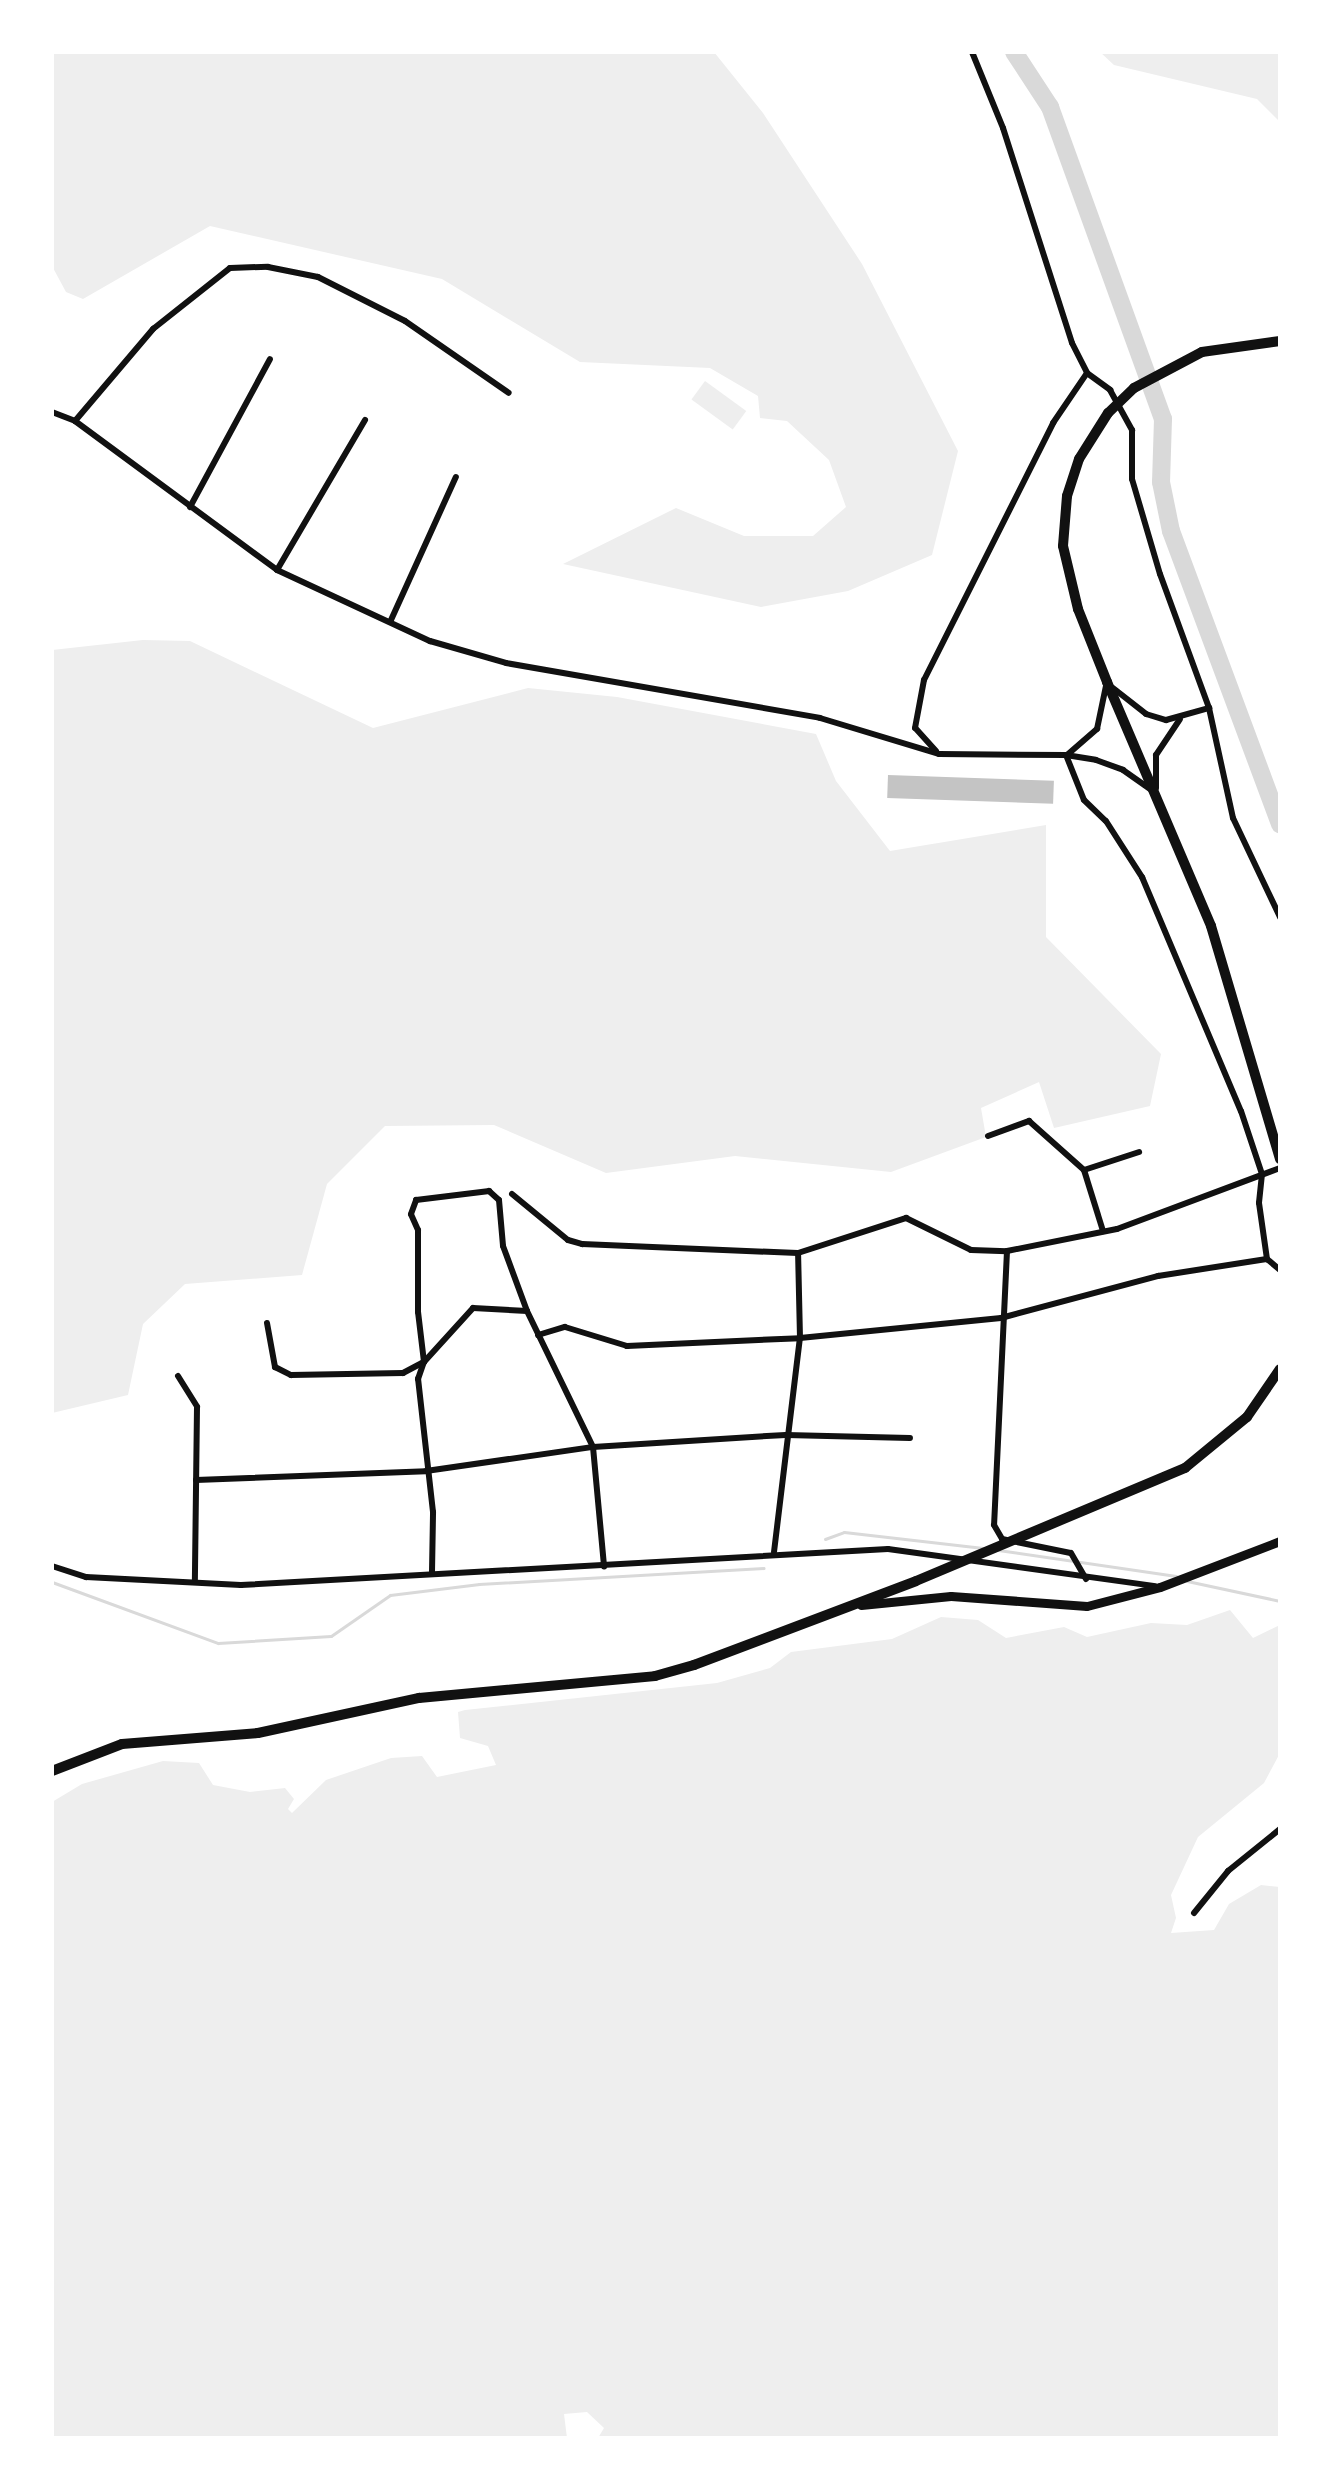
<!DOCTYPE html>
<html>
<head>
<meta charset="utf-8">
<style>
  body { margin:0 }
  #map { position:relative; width:1332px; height:2490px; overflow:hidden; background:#fff; font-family:"IBM Plex Sans",sans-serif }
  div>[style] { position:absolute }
  .green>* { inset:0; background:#eee; transform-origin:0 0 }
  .stream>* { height:3px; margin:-1.5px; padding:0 1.5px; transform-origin:1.5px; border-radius:1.5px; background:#d9d9d9 }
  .river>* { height:18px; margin:-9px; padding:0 9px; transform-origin:9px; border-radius:9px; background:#d9d9d9 }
  .building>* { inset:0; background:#c4c4c4; transform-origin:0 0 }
  .minor>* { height:6px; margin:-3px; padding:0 3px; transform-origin:3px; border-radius:3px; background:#111 }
  .secondary>* { height:9px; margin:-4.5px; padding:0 4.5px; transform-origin:4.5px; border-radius:4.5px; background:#111 }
  .trunk>* { height:10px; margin:-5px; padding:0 5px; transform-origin:5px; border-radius:5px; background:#111 }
  span { translate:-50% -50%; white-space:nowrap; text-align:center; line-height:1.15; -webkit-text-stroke:6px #fff; paint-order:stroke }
  .frame { position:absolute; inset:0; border:54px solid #fff; pointer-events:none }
</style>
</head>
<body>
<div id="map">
  <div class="green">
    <i style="clip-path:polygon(52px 52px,714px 52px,763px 113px,862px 264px,958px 451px,932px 555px,848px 591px,761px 607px,563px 564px,676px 508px,744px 536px,813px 536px,846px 507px,829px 460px,787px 421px,760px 418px,758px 396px,710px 368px,580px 362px,442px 279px,210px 226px,83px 299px,66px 292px,52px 266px)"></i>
    <i style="clip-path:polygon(1100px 52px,1280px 52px,1280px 122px,1257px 99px,1114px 65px)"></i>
    <i style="left:705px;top:381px;width:51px;height:23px;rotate:36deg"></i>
    <i style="clip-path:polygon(143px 640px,190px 641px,373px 728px,528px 688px,617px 697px,816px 734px,836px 781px,890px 851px,1046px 825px,1046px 937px,1161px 1054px,1150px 1106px,1054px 1128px,1039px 1082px,981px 1108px,986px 1137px,891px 1172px,735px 1156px,606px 1173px,494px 1125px,385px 1126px,327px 1184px,302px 1275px,185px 1284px,143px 1324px,128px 1395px,52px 1413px,52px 650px)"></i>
    <i style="clip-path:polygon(1230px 1610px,1253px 1638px,1280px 1625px,1280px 1753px,1264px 1783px,1198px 1837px,1171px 1895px,1176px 1918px,1171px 1933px,1214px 1930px,1229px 1904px,1261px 1885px,1280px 1887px,1280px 2438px,598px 2438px,604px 2428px,587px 2412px,564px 2414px,567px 2438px,52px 2438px,52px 1802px,82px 1784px,163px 1761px,199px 1763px,213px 1785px,250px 1792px,285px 1788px,294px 1799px,288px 1809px,292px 1813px,326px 1780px,391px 1758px,422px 1756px,437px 1777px,496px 1765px,488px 1746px,460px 1738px,458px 1712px,465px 1710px,717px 1683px,770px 1668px,791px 1652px,892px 1639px,941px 1617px,978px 1620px,1006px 1638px,1064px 1627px,1087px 1637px,1151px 1623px,1187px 1625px)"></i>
  </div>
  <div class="stream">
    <i style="left:825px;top:1539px;width:20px;rotate:-20deg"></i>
    <i style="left:844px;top:1532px;width:140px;rotate:6.6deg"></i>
    <i style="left:998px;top:1550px;width:180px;rotate:8.3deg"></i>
    <i style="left:1187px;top:1581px;width:95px;rotate:12.1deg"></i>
    <i style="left:52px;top:1582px;width:177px;rotate:20.2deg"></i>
    <i style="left:218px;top:1643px;width:113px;rotate:-3.5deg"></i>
    <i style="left:331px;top:1636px;width:72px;rotate:-34.8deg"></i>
    <i style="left:390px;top:1595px;width:90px;rotate:-7deg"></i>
    <i style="left:479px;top:1584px;width:285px;rotate:-3.2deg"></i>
  </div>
  <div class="river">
    <i style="left:1014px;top:52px;width:66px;rotate:56.8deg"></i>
    <i style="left:1050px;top:107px;width:332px;rotate:70.1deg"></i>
    <i style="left:1163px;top:419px;width:63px;rotate:91.8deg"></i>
    <i style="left:1161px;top:482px;width:50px;rotate:78.5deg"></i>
    <i style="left:1171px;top:531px;width:313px;rotate:69.6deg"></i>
  </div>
  <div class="building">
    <i style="left:888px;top:775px;width:166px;height:23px;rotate:2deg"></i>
  </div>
  <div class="minor">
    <i style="left:972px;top:52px;width:82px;rotate:67.8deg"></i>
    <i style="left:1003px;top:128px;width:226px;rotate:72.2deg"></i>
    <i style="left:1072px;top:343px;width:34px;rotate:63deg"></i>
    <i style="left:1087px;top:373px;width:29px;rotate:36deg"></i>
    <i style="left:1110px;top:390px;width:46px;rotate:61.2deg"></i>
    <i style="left:1132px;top:430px;width:49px;rotate:90deg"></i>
    <i style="left:1132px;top:479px;width:99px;rotate:73.6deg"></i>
    <i style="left:1160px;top:574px;width:143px;rotate:69.9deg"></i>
    <i style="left:1209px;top:708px;width:113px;rotate:77.7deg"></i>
    <i style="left:1233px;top:818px;width:110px;rotate:64.6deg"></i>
    <i style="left:52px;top:412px;width:25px;rotate:21deg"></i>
    <i style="left:75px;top:421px;width:251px;rotate:36.4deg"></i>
    <i style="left:277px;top:570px;width:169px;rotate:24.9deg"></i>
    <i style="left:430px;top:641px;width:79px;rotate:16.1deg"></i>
    <i style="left:506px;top:663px;width:319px;rotate:9.9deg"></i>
    <i style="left:820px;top:718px;width:124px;rotate:16.8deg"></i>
    <i style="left:939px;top:754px;width:127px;rotate:0.5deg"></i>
    <i style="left:1066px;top:755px;width:30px;rotate:9deg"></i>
    <i style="left:1096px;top:760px;width:29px;rotate:20deg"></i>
    <i style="left:1123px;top:770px;width:33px;rotate:35deg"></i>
    <i style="left:75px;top:421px;width:121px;rotate:-49.7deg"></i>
    <i style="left:153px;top:329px;width:98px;rotate:-38.4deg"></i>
    <i style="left:230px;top:268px;width:38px;rotate:-2deg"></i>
    <i style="left:268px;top:267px;width:51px;rotate:11.3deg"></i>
    <i style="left:318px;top:277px;width:97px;rotate:26.8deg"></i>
    <i style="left:405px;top:321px;width:126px;rotate:34.7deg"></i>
    <i style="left:190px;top:507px;width:168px;rotate:-61.6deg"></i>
    <i style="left:277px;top:570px;width:174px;rotate:-59.6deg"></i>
    <i style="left:391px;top:620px;width:157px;rotate:-65.6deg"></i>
    <i style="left:1113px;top:688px;width:42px;rotate:38.2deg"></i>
    <i style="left:1146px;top:714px;width:21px;rotate:17deg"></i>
    <i style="left:1166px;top:720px;width:45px;rotate:-15.6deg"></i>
    <i style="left:936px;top:751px;width:31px;rotate:-132deg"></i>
    <i style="left:915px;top:728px;width:49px;rotate:-79.4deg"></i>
    <i style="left:924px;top:680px;width:288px;rotate:-63.3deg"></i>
    <i style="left:1053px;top:423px;width:60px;rotate:-55.8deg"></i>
    <i style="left:1066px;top:755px;width:48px;rotate:68.2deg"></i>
    <i style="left:1084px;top:800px;width:30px;rotate:44deg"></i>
    <i style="left:1106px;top:821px;width:67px;rotate:57.3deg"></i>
    <i style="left:1142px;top:877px;width:254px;rotate:67.1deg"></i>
    <i style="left:1241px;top:1111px;width:66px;rotate:71.6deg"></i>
    <i style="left:1262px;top:1174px;width:29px;rotate:96deg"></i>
    <i style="left:1259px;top:1203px;width:57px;rotate:81.9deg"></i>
    <i style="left:1067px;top:755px;width:40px;rotate:-41deg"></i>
    <i style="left:1097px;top:729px;width:44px;rotate:-78.2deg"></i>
    <i style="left:1156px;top:788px;width:33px;rotate:-90deg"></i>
    <i style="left:1156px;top:755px;width:43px;rotate:-56.3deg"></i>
    <i style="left:988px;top:1136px;width:44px;rotate:-20.1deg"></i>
    <i style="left:1029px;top:1121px;width:74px;rotate:41.7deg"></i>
    <i style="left:1084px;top:1170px;width:58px;rotate:-18.1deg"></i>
    <i style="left:1084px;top:1170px;width:64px;rotate:72.7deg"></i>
    <i style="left:512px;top:1194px;width:72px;rotate:39.4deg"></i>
    <i style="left:568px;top:1240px;width:15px;rotate:16deg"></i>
    <i style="left:582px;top:1244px;width:216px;rotate:2.4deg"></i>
    <i style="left:798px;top:1253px;width:114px;rotate:-18deg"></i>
    <i style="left:906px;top:1218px;width:72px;rotate:26.2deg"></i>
    <i style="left:971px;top:1250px;width:36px;rotate:2deg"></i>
    <i style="left:1007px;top:1251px;width:112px;rotate:-11.3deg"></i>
    <i style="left:1117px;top:1229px;width:174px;rotate:-20.5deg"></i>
    <i style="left:1007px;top:1251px;width:274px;rotate:92.7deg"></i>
    <i style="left:994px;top:1525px;width:16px;rotate:60deg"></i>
    <i style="left:1002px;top:1539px;width:70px;rotate:11.5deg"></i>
    <i style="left:1071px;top:1553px;width:30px;rotate:60deg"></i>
    <i style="left:1267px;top:1259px;width:17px;rotate:40deg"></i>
    <i style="left:267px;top:1323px;width:45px;rotate:79.7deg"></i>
    <i style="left:275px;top:1367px;width:18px;rotate:27deg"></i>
    <i style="left:291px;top:1375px;width:112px;rotate:-1deg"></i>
    <i style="left:403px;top:1373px;width:24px;rotate:-28deg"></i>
    <i style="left:424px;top:1362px;width:73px;rotate:-47.8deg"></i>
    <i style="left:473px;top:1308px;width:54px;rotate:3.2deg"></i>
    <i style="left:538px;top:1335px;width:28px;rotate:-17deg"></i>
    <i style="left:565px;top:1327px;width:65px;rotate:17deg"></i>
    <i style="left:627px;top:1346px;width:173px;rotate:-2.6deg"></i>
    <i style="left:800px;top:1338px;width:202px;rotate:-5.7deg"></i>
    <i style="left:1001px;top:1318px;width:163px;rotate:-15deg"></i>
    <i style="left:1158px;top:1276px;width:110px;rotate:-8.9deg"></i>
    <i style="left:178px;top:1376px;width:36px;rotate:58deg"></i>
    <i style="left:197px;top:1407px;width:175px;rotate:90.7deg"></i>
    <i style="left:196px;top:1480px;width:230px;rotate:-2.2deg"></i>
    <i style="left:426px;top:1471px;width:169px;rotate:-8.2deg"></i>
    <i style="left:593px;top:1447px;width:193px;rotate:-3.6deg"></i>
    <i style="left:786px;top:1435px;width:124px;rotate:1.4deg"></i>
    <i style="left:774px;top:1552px;width:216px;rotate:-83.1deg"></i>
    <i style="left:800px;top:1338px;width:85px;rotate:-91.3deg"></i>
    <i style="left:52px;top:1566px;width:36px;rotate:18deg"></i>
    <i style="left:86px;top:1577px;width:155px;rotate:3deg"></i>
    <i style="left:241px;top:1585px;width:648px;rotate:-3.18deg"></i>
    <i style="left:888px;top:1549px;width:270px;rotate:7.9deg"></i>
    <i style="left:432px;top:1572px;width:60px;rotate:-89deg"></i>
    <i style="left:433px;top:1512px;width:134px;rotate:-96.4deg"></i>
    <i style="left:418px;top:1379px;width:18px;rotate:-71deg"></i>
    <i style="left:424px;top:1362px;width:50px;rotate:-96.8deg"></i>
    <i style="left:418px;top:1312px;width:82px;rotate:-90deg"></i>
    <i style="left:418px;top:1230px;width:17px;rotate:-114deg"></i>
    <i style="left:411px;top:1214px;width:15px;rotate:-70deg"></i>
    <i style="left:416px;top:1200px;width:74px;rotate:-7deg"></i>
    <i style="left:489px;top:1191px;width:13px;rotate:42deg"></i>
    <i style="left:499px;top:1200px;width:46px;rotate:85deg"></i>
    <i style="left:503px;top:1246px;width:69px;rotate:69.7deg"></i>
    <i style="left:527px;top:1311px;width:151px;rotate:64.1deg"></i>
    <i style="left:593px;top:1447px;width:120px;rotate:84.7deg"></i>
    <i style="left:1194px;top:1913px;width:54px;rotate:-51deg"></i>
    <i style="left:1228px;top:1871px;width:67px;rotate:-38.9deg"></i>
  </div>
  <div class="secondary">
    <i style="left:861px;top:1605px;width:90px;rotate:-5.7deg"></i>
    <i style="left:951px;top:1596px;width:136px;rotate:4.2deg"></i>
    <i style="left:1087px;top:1606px;width:75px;rotate:-14.6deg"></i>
    <i style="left:1160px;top:1587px;width:129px;rotate:-21deg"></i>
  </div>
  <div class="trunk">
    <i style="left:1280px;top:341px;width:79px;rotate:172deg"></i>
    <i style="left:1202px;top:352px;width:77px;rotate:152.1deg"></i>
    <i style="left:1134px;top:388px;width:36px;rotate:136deg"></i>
    <i style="left:1108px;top:413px;width:54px;rotate:122.2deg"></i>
    <i style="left:1079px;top:459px;width:39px;rotate:108deg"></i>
    <i style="left:1067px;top:496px;width:50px;rotate:94.6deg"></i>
    <i style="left:1063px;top:546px;width:65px;rotate:76.6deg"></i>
    <i style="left:1078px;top:609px;width:79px;rotate:68.3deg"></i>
    <i style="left:1107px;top:682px;width:265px;rotate:66.9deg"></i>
    <i style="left:1211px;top:926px;width:243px;rotate:73.5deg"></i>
    <i style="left:52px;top:1771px;width:75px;rotate:-21.1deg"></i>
    <i style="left:122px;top:1744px;width:136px;rotate:-4.6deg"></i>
    <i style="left:258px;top:1733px;width:165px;rotate:-12.3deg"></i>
    <i style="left:419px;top:1698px;width:237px;rotate:-5.3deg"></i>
    <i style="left:655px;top:1676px;width:41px;rotate:-15.8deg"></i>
    <i style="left:694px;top:1665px;width:237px;rotate:-20.7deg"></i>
    <i style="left:916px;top:1581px;width:292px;rotate:-22.8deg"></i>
    <i style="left:1185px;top:1468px;width:80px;rotate:-39.4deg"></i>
    <i style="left:1247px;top:1417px;width:58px;rotate:-55.5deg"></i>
  </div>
  <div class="frame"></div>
</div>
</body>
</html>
